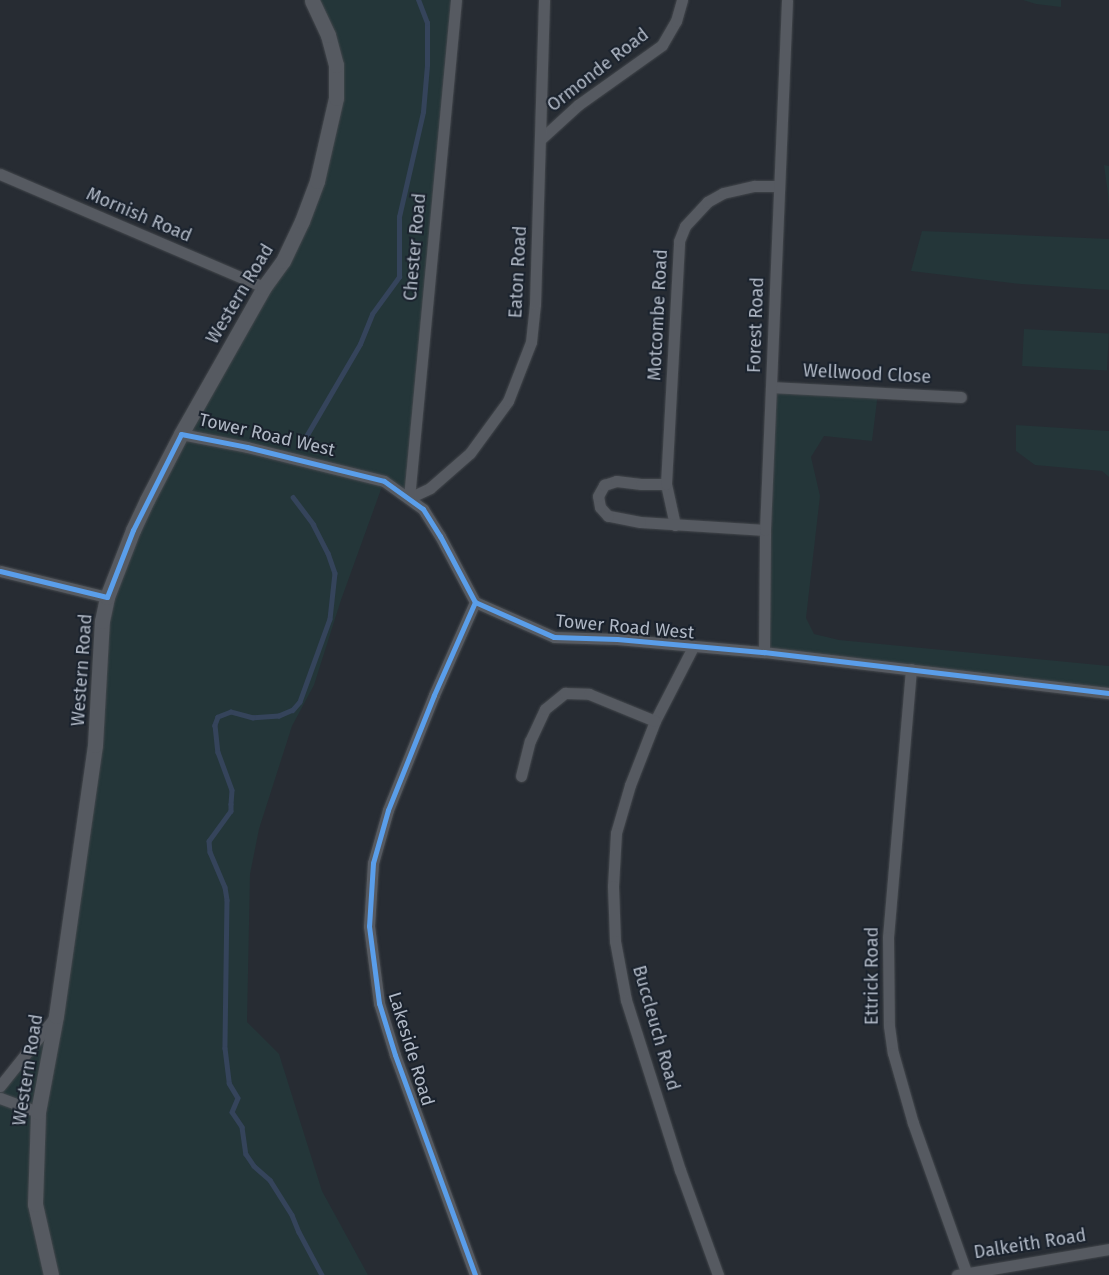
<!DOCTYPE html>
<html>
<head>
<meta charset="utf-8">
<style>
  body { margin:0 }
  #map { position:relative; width:1109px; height:1275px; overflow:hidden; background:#272c33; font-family:"Fira Sans",sans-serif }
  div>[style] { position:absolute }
  .green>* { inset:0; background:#243639; transform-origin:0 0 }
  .stream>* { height:4.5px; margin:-2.25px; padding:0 2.25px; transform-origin:2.25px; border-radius:2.25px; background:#35445b }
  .roads { filter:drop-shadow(0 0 1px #43474c) drop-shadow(0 0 1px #43474c) }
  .minor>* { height:11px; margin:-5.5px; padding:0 5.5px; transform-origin:5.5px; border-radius:5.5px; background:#565a61 }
  .tertiary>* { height:15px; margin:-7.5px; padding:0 7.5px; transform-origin:7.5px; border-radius:7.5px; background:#565a61 }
  .cycleway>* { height:5px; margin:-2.5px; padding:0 2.5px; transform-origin:2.5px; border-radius:2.5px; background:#5a9eea }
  span { translate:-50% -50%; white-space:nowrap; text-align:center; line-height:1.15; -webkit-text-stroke:4px #1a222d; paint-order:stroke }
  .street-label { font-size:18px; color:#b0b8c5 }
</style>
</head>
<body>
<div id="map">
  <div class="green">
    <i style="clip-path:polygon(312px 0,451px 0,409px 498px,384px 481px,341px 600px,314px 685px,292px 726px,259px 829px,250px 874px,247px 1022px,279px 1054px,322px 1191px,368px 1275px,0 1275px,0 1086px,56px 1016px,102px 621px,133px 530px,302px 221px,336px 65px)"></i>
    <i style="clip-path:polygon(1023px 0,1061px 0,1061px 7px,1036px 4px)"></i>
    <i style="clip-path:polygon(1104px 165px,1109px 166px,1109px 211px,1108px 194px)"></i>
    <i style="clip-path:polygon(922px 231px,1109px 239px,1109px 290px,1021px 284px,911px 271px)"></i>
    <i style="left:1024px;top:329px;width:85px;height:37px;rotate:3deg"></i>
    <i style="clip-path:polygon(771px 387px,878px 393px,872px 441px,824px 436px,811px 457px,820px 496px,806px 618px,814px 634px,839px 640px,1109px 666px,1109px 693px,764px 652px)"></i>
    <i style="clip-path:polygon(1016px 425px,1109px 431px,1109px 477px,1102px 471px,1035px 465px,1016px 451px)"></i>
  </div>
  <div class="stream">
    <i style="left:304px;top:440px;width:111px;rotate:-59.7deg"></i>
    <i style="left:360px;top:344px;width:32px;rotate:-68deg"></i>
    <i style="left:372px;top:314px;width:46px;rotate:-53.9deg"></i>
    <i style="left:399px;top:277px;width:60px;rotate:-90deg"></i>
    <i style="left:399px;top:217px;width:108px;rotate:-77.1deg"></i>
    <i style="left:423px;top:112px;width:47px;rotate:-85.1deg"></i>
    <i style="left:427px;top:65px;width:42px;rotate:-90deg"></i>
    <i style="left:427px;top:23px;width:25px;rotate:-111deg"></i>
    <i style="left:293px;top:497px;width:34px;rotate:53deg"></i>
    <i style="left:313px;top:524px;width:33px;rotate:63deg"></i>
    <i style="left:328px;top:553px;width:21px;rotate:71deg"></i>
    <i style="left:335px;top:573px;width:46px;rotate:96.2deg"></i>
    <i style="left:330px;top:619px;width:88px;rotate:109.9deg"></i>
    <i style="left:300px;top:702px;width:11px;rotate:131deg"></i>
    <i style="left:293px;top:710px;width:15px;rotate:157deg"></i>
    <i style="left:279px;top:716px;width:26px;rotate:176deg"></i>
    <i style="left:253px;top:718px;width:23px;rotate:-165deg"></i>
    <i style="left:231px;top:712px;width:14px;rotate:159deg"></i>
    <i style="left:218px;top:717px;width:9px;rotate:111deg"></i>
    <i style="left:215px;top:725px;width:27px;rotate:84deg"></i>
    <i style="left:218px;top:752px;width:40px;rotate:69.8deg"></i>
    <i style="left:232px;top:790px;width:14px;rotate:94deg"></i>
    <i style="left:231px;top:804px;width:7px;rotate:90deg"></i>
    <i style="left:231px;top:811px;width:37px;rotate:126deg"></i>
    <i style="left:209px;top:841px;width:11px;rotate:85deg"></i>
    <i style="left:210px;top:852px;width:38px;rotate:67deg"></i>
    <i style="left:225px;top:887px;width:13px;rotate:81deg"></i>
    <i style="left:227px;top:900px;width:148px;rotate:90.8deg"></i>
    <i style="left:225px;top:1048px;width:35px;rotate:83deg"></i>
    <i style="left:229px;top:1083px;width:17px;rotate:59deg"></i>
    <i style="left:238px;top:1098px;width:15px;rotate:113deg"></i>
    <i style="left:232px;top:1112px;width:18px;rotate:56deg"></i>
    <i style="left:242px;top:1127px;width:27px;rotate:82deg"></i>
    <i style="left:246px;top:1154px;width:14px;rotate:56deg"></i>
    <i style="left:254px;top:1166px;width:21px;rotate:41deg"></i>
    <i style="left:270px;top:1180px;width:41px;rotate:57.8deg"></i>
    <i style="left:292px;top:1215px;width:18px;rotate:68deg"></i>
    <i style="left:299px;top:1232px;width:49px;rotate:61.9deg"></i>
  </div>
  <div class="roads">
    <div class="minor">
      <i style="left:542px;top:138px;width:49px;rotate:-42.5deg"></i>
      <i style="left:578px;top:105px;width:103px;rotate:-35.5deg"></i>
      <i style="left:662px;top:45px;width:28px;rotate:-60deg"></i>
      <i style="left:676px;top:21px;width:22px;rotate:-74deg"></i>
      <i style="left:0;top:174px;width:287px;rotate:23.2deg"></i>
      <i style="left:771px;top:387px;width:190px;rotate:3deg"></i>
      <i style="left:181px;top:434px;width:67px;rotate:11.1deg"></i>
      <i style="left:247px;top:447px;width:141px;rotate:13.9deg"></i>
      <i style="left:384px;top:481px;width:48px;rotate:35.7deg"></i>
      <i style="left:423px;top:509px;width:32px;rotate:58deg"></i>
      <i style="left:440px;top:536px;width:75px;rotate:62.1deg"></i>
      <i style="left:475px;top:602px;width:86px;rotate:23.9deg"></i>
      <i style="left:554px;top:637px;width:63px;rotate:1.8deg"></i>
      <i style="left:617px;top:639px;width:148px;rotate:5.1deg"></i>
      <i style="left:764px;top:652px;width:347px;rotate:6.8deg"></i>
      <i style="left:666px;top:484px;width:42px;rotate:77.6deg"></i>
      <i style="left:409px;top:498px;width:23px;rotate:-25deg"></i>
      <i style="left:430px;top:488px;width:53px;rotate:-41.2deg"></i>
      <i style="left:470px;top:453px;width:64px;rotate:-53.8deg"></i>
      <i style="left:508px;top:401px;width:63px;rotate:-68.7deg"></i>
      <i style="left:531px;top:342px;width:38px;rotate:-84deg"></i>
      <i style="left:535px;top:304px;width:304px;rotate:-88.3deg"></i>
      <i style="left:409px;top:498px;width:500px;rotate:-84.61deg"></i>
      <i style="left:765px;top:530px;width:125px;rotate:-176.3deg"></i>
      <i style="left:640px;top:522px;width:33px;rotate:-169deg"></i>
      <i style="left:608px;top:516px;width:12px;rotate:-132deg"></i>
      <i style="left:600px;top:507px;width:11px;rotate:-100deg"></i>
      <i style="left:598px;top:496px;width:13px;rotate:-61deg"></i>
      <i style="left:604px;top:485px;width:13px;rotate:-18deg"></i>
      <i style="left:616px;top:481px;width:25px;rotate:7deg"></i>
      <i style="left:641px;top:484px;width:25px"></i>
      <i style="left:666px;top:484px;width:243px;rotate:-86.9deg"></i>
      <i style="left:679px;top:241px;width:16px;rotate:-68deg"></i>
      <i style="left:685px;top:226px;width:33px;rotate:-47deg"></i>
      <i style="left:707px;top:202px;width:18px;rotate:-29deg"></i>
      <i style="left:723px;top:193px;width:32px;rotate:-13deg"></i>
      <i style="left:754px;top:186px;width:25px"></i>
      <i style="left:0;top:571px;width:110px;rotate:13.7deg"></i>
      <i style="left:475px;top:602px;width:102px;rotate:113.8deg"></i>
      <i style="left:434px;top:695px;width:124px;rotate:111.8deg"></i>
      <i style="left:388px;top:810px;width:55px;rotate:105.8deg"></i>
      <i style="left:373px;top:863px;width:63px;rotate:93.6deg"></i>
      <i style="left:369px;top:926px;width:78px;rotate:82.6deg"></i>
      <i style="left:379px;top:1003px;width:54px;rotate:72.9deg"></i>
      <i style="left:395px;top:1055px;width:234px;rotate:70deg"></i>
      <i style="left:693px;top:647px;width:83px;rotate:117.2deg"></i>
      <i style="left:655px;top:721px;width:69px;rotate:111.3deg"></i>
      <i style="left:630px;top:785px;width:50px;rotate:106.3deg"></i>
      <i style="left:616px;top:833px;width:53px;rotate:93.2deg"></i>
      <i style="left:613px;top:886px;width:55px;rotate:87.9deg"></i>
      <i style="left:615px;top:941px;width:60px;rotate:79.4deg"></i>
      <i style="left:626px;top:1000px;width:178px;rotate:72.4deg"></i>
      <i style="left:680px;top:1170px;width:112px;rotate:70.1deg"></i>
      <i style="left:764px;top:652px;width:122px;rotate:-89.5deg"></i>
      <i style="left:765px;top:530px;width:530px;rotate:-87.62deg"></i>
      <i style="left:911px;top:669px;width:269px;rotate:94.9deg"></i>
      <i style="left:888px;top:937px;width:89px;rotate:89.4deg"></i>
      <i style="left:889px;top:1026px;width:27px;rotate:82deg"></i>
      <i style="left:893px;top:1053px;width:73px;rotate:74.1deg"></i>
      <i style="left:913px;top:1123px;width:158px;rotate:70.4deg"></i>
      <i style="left:521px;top:776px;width:36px;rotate:-76deg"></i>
      <i style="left:530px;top:741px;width:35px;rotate:-65deg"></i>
      <i style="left:545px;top:709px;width:26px;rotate:-39deg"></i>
      <i style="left:565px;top:693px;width:24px;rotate:2deg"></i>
      <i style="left:589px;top:694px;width:71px;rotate:22.2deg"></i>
      <i style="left:0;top:1086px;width:88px;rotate:-51.4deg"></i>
      <i style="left:0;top:1098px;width:40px;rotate:20.2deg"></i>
      <i style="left:957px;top:1275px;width:154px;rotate:-9.7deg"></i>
    </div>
    <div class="tertiary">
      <i style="left:51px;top:1275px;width:73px;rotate:-102.7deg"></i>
      <i style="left:35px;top:1204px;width:92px;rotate:-88.1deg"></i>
      <i style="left:38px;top:1112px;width:98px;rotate:-79.4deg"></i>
      <i style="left:56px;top:1016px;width:274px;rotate:-81.8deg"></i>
      <i style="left:95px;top:745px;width:124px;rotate:-86.8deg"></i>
      <i style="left:102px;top:621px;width:25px;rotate:-78deg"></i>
      <i style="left:107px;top:597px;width:72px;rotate:-68.8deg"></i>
      <i style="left:133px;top:530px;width:33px;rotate:-65deg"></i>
      <i style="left:147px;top:500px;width:74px;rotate:-62.7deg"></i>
      <i style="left:181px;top:434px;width:169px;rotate:-60.5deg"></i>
      <i style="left:264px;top:287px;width:32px;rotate:-54deg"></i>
      <i style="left:283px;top:261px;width:44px;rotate:-64.6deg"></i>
      <i style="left:302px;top:221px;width:43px;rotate:-69.4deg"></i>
      <i style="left:317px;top:181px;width:85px;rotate:-77.1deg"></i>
      <i style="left:336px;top:98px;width:33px;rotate:-90deg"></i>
      <i style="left:336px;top:65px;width:31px;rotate:-105deg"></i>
      <i style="left:328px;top:35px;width:38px;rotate:-115deg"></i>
    </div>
  </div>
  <div class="cycleway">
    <i style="left:0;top:571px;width:110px;rotate:13.7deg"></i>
    <i style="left:107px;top:597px;width:72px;rotate:-68.8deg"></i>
    <i style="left:133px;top:530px;width:107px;rotate:-63.4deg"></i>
    <i style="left:181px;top:434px;width:67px;rotate:11.1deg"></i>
    <i style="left:247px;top:447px;width:141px;rotate:13.9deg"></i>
    <i style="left:384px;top:481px;width:48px;rotate:35.7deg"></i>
    <i style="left:423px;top:509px;width:32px;rotate:58deg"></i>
    <i style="left:440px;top:536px;width:75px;rotate:62.1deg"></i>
    <i style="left:475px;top:602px;width:86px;rotate:23.9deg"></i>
    <i style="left:554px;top:637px;width:63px;rotate:1.8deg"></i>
    <i style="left:617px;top:639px;width:148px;rotate:5.1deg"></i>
    <i style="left:764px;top:652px;width:347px;rotate:6.8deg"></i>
    <i style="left:475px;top:602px;width:102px;rotate:113.8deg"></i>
    <i style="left:434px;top:695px;width:124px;rotate:111.8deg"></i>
    <i style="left:388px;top:810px;width:55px;rotate:105.8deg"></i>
    <i style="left:373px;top:863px;width:63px;rotate:93.6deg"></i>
    <i style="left:369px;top:926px;width:78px;rotate:82.6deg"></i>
    <i style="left:379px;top:1003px;width:54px;rotate:72.9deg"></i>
    <i style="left:395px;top:1055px;width:234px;rotate:70deg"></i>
  </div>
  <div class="street-label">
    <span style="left:598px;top:70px;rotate:-38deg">Ormonde Road</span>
    <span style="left:139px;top:215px;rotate:23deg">Mornish Road</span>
    <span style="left:415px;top:247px;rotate:-85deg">Chester Road</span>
    <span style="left:518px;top:272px;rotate:-87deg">Eaton Road</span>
    <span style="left:240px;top:294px;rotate:-59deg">Western Road</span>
    <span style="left:658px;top:315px;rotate:-87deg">Motcombe Road</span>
    <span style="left:756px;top:325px;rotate:-88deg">Forest Road</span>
    <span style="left:867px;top:374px;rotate:3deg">Wellwood Close</span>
    <span style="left:267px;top:435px;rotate:13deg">Tower Road West</span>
    <span style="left:625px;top:627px;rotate:5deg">Tower Road West</span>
    <span style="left:82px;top:670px;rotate:-86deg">Western Road</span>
    <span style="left:872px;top:976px;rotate:-90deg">Ettrick Road</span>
    <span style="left:656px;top:1028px;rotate:74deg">Buccleuch Road</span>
    <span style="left:411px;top:1049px;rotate:73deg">Lakeside Road</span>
    <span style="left:28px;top:1070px;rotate:-81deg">Western Road</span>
    <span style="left:1030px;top:1244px;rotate:-9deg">Dalkeith Road</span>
  </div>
</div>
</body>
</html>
